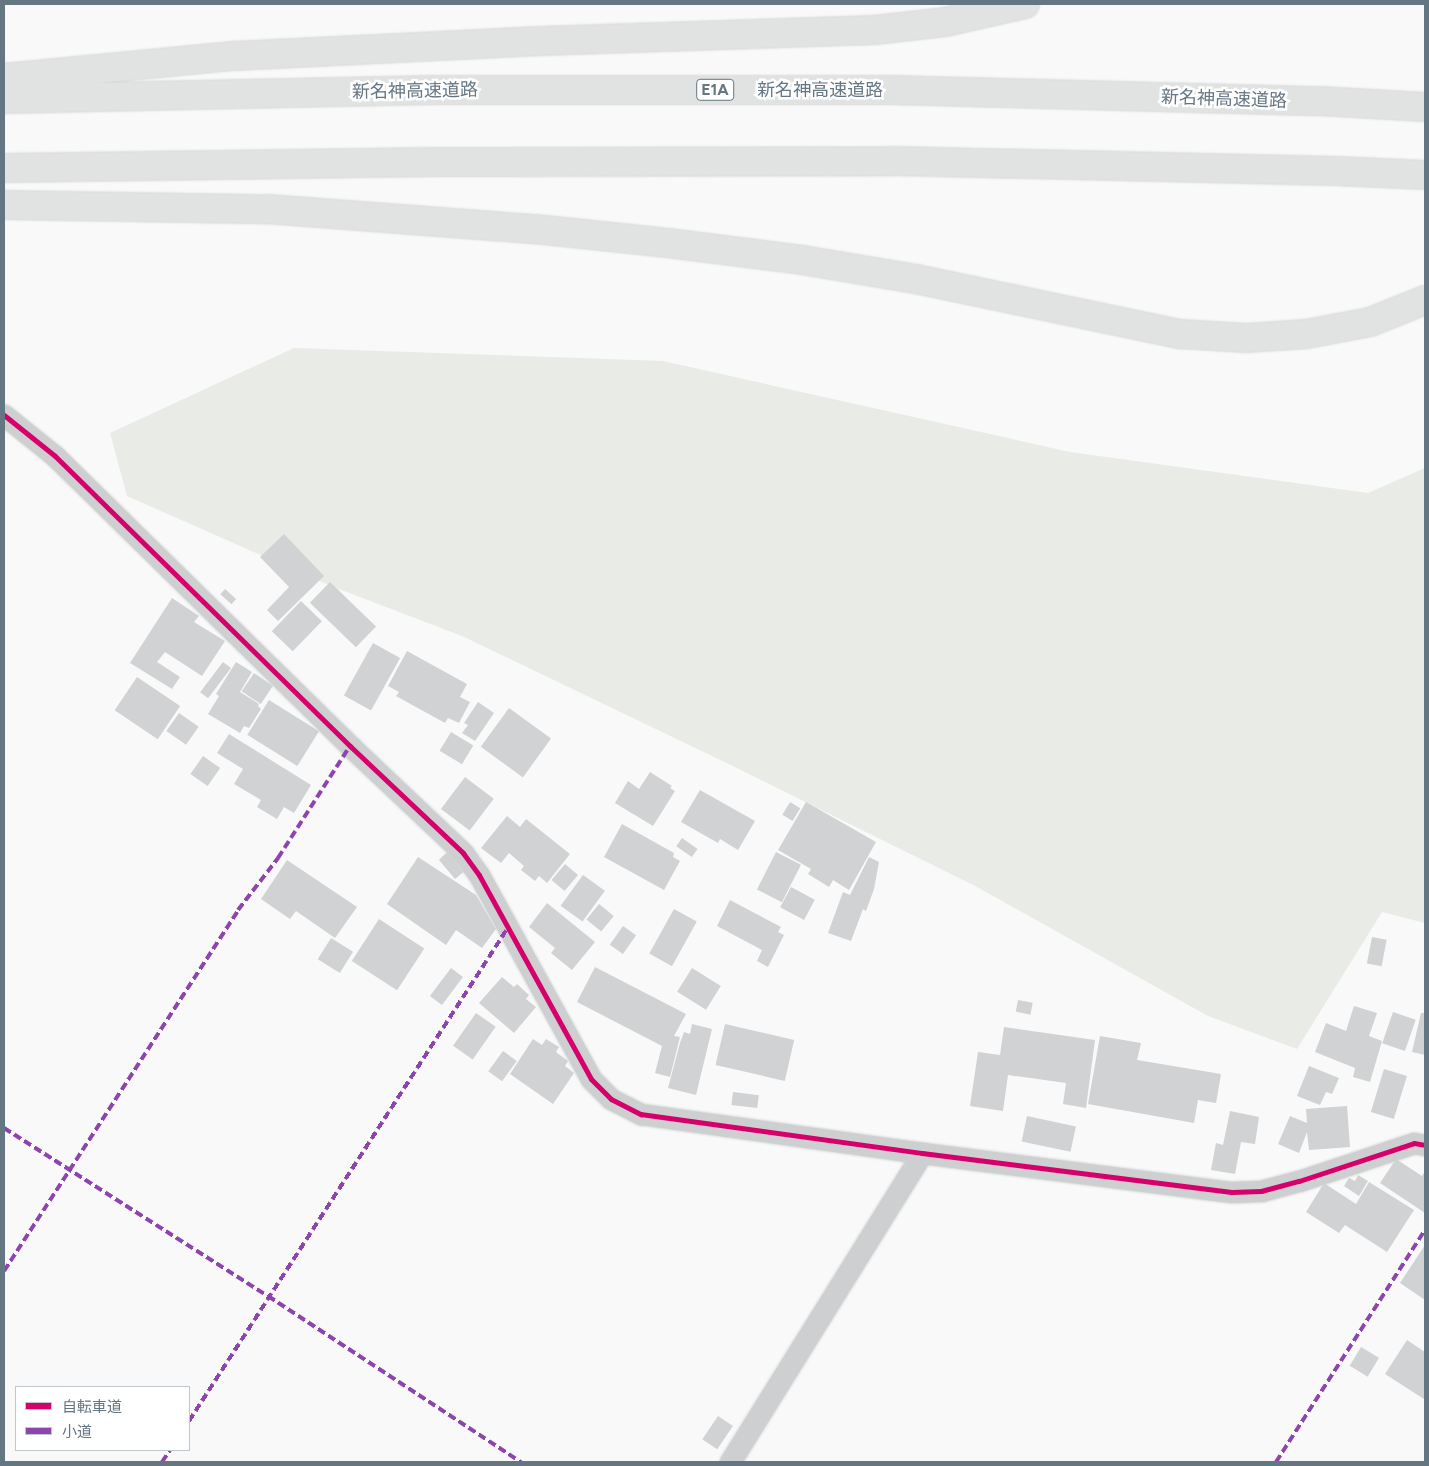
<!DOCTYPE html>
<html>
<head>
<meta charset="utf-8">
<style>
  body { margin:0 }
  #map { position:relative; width:1429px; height:1466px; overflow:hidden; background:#f9f9f9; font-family:Figtree,"Noto Sans JP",sans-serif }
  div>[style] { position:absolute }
  .green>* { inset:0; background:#e8ebe6 }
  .building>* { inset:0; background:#d0d2d3; transform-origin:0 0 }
  .roads { filter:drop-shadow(0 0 1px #d5d6d6) drop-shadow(0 0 1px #d5d6d6) }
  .minor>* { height:21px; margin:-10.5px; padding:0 10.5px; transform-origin:10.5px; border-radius:10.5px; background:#cecfd0 }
  .motorway>* { height:28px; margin:-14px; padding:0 14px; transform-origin:14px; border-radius:14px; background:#e1e2e2 }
  .quiet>* { height:4px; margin-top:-2px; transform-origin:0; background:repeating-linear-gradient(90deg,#8e44ad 0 8px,transparent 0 12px) }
  .cycleway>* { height:5px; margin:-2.5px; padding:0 2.5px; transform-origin:2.5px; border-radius:2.5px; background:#d6006c }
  span { translate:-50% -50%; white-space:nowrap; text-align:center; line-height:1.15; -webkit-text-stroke:5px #fff; paint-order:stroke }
  .shield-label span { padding:1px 4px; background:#fff; border:1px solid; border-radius:4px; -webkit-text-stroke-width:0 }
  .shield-label { font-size:16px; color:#657683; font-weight:700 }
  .street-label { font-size:18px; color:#657683 }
  .frame { position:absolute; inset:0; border:5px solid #657683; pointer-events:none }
  .legend { position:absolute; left:15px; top:1386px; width:175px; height:65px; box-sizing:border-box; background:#fff; border:1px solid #c1c8cd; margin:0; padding:6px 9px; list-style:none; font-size:15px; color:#657683 }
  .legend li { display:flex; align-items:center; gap:10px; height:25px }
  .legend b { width:25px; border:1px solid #c1c8cd }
</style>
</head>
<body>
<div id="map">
  <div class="green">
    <i style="clip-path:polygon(294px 348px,663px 361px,1070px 452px,1368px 493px,1425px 468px,1425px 923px,1382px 912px,1297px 1049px,1208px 1016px,977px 887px,737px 768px,462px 636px,331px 586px,127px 496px,110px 433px)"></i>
  </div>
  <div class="building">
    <i style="clip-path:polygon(284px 534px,324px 576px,278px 621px,267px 610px,289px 587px,260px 557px)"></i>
    <i style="left:330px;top:582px;width:64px;height:29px;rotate:44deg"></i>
    <i style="left:225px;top:589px;width:15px;height:7px;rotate:42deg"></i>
    <i style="clip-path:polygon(172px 598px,199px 616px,194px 622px,225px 641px,202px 676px,165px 652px,157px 662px,180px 677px,172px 689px,130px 663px)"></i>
    <i style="left:301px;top:601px;width:29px;height:42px;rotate:44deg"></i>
    <i style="left:373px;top:643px;width:31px;height:60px;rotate:29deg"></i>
    <i style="clip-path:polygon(407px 651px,467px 684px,460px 697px,470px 702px,459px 723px,448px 718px,445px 723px,396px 696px,399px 692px,388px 686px)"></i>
    <i style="left:223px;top:662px;width:10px;height:38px;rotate:37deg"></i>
    <i style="clip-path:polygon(236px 662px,252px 672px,240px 692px,259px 704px,258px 706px,261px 709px,249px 728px,244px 726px,240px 733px,208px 714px,219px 696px,216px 694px)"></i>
    <i style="left:254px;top:673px;width:23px;height:22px;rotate:34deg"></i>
    <i style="left:137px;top:677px;width:52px;height:40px;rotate:34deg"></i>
    <i style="left:269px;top:700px;width:59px;height:41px;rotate:32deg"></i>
    <i style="clip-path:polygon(478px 702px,494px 713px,475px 741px,462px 733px,468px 725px,464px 723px)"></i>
    <i style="left:509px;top:708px;width:52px;height:48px;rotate:36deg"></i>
    <i style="left:179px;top:713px;width:24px;height:22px;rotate:35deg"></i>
    <i style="left:451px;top:732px;width:26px;height:22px;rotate:31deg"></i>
    <i style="clip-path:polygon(229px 734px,311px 785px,294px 813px,284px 807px,277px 819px,257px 807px,261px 800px,234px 784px,243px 769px,217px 753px)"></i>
    <i style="left:203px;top:756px;width:21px;height:22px;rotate:35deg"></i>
    <i style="clip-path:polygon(650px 772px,672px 786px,670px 788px,675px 791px,653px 826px,615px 803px,628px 781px,639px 789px)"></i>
    <i style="left:465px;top:777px;width:36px;height:40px;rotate:37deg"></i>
    <i style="clip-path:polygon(700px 790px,755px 821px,738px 850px,720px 839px,718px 843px,681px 822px)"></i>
    <i style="left:790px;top:802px;width:12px;height:15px;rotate:31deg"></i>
    <i style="clip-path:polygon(806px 802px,876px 842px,849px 890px,833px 880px,829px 887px,808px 874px,811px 869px,778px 850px)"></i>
    <i style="clip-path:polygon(507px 816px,520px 827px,526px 819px,570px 854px,547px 883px,539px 876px,535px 881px,521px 870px,524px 866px,509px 853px,501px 863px,481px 848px)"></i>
    <i style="clip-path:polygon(622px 824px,674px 853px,673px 857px,680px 861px,664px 890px,604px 857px)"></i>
    <i style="left:682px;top:838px;width:19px;height:10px;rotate:35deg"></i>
    <i style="clip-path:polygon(448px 851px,466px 870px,455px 879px,439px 860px)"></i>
    <i style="left:776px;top:852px;width:28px;height:42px;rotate:27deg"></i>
    <i style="clip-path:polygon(418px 857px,476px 895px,496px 929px,482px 948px,456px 930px,446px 945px,387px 904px)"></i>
    <i style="clip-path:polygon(869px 857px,879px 862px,874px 889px,866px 911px,863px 909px,851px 941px,828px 933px,843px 892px,850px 895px)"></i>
    <i style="clip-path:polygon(287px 860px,357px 907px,335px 938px,296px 911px,290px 919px,261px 899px)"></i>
    <i style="left:565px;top:864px;width:17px;height:21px;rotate:40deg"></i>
    <i style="left:583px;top:875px;width:27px;height:38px;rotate:36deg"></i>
    <i style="left:791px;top:887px;width:27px;height:23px;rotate:28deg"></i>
    <i style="clip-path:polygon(730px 900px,781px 927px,778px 932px,784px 935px,768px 967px,757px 961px,762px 950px,717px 926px)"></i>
    <i style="clip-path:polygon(547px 903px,595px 942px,572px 970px,551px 953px,555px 948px,529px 927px)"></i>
    <i style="left:599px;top:904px;width:19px;height:20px;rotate:39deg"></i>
    <i style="left:674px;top:909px;width:26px;height:51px;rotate:29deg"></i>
    <i style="left:379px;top:919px;width:54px;height:50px;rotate:33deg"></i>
    <i style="left:623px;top:926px;width:16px;height:23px;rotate:35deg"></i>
    <i style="left:1372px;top:937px;width:15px;height:27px;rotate:11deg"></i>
    <i style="left:331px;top:938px;width:26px;height:25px;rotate:32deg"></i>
    <i style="clip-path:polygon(595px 967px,686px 1014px,674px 1036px,680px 1037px,670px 1077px,655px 1073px,662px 1046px,577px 1002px)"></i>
    <i style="left:451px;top:968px;width:15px;height:35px;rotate:37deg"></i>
    <i style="left:692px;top:968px;width:34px;height:28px;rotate:32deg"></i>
    <i style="clip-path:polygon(502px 977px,514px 987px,517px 984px,529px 995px,526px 999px,536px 1007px,514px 1033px,479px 1003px)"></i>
    <i style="left:1018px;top:1000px;width:15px;height:12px;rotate:11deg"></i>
    <i style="clip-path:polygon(1354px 1006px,1377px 1013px,1369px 1036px,1382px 1041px,1370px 1082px,1353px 1077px,1355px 1068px,1315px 1052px,1326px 1023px,1346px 1031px)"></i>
    <i style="left:1393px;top:1012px;width:24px;height:33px;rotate:19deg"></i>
    <i style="left:476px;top:1013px;width:24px;height:40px;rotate:35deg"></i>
    <i style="clip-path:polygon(1421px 1013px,1425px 1013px,1425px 1055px,1412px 1052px)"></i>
    <i style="clip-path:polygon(692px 1024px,712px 1029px,696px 1095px,668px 1088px,680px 1043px,684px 1032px,690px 1034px)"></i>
    <i style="left:725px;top:1024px;width:71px;height:42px;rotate:13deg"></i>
    <i style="clip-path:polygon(1004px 1027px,1095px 1040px,1086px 1108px,1063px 1104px,1066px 1083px,1008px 1075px,1003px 1111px,970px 1106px,978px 1052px,1000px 1055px)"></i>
    <i style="clip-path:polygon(1100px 1036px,1141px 1043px,1137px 1060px,1221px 1074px,1216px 1103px,1198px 1100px,1194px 1123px,1088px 1104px)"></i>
    <i style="clip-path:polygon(533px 1039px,542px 1045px,546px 1039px,559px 1047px,556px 1052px,568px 1061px,565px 1066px,574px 1073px,553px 1104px,510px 1074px)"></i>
    <i style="left:503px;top:1051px;width:17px;height:25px;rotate:36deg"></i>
    <i style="clip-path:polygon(1309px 1066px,1339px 1078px,1332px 1094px,1326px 1092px,1320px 1105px,1297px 1096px)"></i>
    <i style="left:1384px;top:1069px;width:24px;height:45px;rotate:17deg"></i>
    <i style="left:733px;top:1092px;width:26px;height:13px;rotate:7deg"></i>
    <i style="clip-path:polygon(1347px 1106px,1350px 1147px,1309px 1150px,1307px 1132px,1299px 1153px,1278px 1144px,1290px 1116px,1307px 1123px,1306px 1109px)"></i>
    <i style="clip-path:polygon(1230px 1111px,1259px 1117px,1255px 1144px,1241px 1142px,1235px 1174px,1211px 1170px,1216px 1143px,1223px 1145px)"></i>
    <i style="left:1027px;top:1116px;width:50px;height:26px;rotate:12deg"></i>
    <i style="clip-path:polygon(1396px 1159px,1422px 1176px,1425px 1171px,1425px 1213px,1380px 1183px)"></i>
    <i style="clip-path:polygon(1358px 1175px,1368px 1181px,1359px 1196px,1344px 1186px,1349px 1178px,1355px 1181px)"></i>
    <i style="clip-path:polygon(1369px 1182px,1414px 1210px,1387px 1252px,1345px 1225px,1339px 1233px,1306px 1212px,1324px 1183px,1356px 1204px)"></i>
    <i style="clip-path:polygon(1425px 1245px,1425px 1300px,1400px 1283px)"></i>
    <i style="clip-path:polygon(1407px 1340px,1425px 1352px,1424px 1399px,1385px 1374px)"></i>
    <i style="left:1361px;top:1347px;width:21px;height:22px;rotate:31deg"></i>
    <i style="left:718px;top:1416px;width:18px;height:28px;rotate:34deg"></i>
  </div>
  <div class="roads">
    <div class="minor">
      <i style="left:4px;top:415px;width:65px;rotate:38.8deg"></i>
      <i style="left:55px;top:456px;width:414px;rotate:44.5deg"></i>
      <i style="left:350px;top:746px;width:156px;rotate:43.4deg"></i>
      <i style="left:463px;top:853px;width:27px;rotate:54deg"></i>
      <i style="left:479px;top:875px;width:233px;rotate:61.2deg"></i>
      <i style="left:591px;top:1079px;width:28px;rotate:45deg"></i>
      <i style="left:611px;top:1099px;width:34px;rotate:27deg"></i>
      <i style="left:641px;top:1114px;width:284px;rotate:7.9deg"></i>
      <i style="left:922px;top:1153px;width:312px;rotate:7.2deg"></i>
      <i style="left:1232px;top:1192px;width:29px;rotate:-2deg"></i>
      <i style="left:1261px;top:1191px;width:39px;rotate:-15deg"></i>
      <i style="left:1299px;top:1181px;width:121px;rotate:-18.3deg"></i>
      <i style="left:1414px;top:1143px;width:11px;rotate:10deg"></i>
      <i style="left:730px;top:1462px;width:364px;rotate:-58.1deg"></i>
    </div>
    <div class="motorway">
      <i style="left:4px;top:78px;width:231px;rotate:-5.5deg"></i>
      <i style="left:234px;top:56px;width:307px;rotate:-2.8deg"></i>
      <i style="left:541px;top:41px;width:334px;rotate:-1.9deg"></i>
      <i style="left:875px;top:30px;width:70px;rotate:-6.5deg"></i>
      <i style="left:945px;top:22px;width:82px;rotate:-12.7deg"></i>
      <i style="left:4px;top:99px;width:429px;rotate:-1.2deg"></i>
      <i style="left:433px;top:90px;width:459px"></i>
      <i style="left:892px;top:90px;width:427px;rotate:1.5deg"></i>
      <i style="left:1319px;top:101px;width:106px;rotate:3.2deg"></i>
      <i style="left:4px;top:168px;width:430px;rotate:-0.8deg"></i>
      <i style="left:434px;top:162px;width:460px;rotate:-0.1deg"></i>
      <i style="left:894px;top:161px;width:442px;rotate:1.3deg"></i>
      <i style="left:1336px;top:171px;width:89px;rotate:2.6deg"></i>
      <i style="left:4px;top:205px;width:263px;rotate:0.9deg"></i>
      <i style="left:267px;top:209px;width:269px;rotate:4.3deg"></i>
      <i style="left:535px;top:229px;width:134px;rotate:6deg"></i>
      <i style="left:668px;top:243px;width:135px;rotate:7.2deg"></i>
      <i style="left:802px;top:260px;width:116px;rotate:9.5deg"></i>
      <i style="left:916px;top:279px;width:270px;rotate:11.8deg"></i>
      <i style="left:1180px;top:334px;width:66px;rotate:3.5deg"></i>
      <i style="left:1246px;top:338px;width:61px;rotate:-3.8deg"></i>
      <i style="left:1307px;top:334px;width:64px;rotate:-10.8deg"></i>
      <i style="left:1370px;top:322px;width:59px;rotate:-21.8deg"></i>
    </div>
  </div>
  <div class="quiet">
    <i style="left:4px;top:1128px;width:313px;rotate:32.5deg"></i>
    <i style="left:268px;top:1296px;width:303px;rotate:33.3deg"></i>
    <i style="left:4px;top:1271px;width:430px;rotate:-57deg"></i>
    <i style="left:238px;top:910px;width:66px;rotate:-52.4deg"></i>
    <i style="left:278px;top:858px;width:133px;rotate:-57.3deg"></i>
    <i style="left:189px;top:1421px;width:586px;rotate:-57.12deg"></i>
    <i style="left:162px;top:1462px;width:14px;rotate:-56deg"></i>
    <i style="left:1276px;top:1462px;width:276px;rotate:-57.3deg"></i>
  </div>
  <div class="cycleway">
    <i style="left:4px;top:415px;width:65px;rotate:38.8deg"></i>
    <i style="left:55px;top:456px;width:414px;rotate:44.5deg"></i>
    <i style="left:350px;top:746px;width:156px;rotate:43.4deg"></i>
    <i style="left:463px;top:853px;width:27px;rotate:54deg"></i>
    <i style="left:479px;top:875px;width:233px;rotate:61.2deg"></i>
    <i style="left:591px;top:1079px;width:28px;rotate:45deg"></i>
    <i style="left:611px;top:1099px;width:34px;rotate:27deg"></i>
    <i style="left:641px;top:1114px;width:284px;rotate:7.9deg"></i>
    <i style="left:922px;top:1153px;width:312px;rotate:7.2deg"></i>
    <i style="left:1232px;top:1192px;width:29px;rotate:-2deg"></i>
    <i style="left:1261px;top:1191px;width:39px;rotate:-15deg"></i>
    <i style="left:1299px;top:1181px;width:121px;rotate:-18.3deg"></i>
    <i style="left:1414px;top:1143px;width:11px;rotate:10deg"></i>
  </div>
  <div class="shield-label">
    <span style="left:715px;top:90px">E1A</span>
  </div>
  <div class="street-label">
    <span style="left:820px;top:90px">新名神高速道路</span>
    <span style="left:415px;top:91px;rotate:-1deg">新名神高速道路</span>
    <span style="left:1224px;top:99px;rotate:2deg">新名神高速道路</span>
  </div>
  <div class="frame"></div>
  <ul class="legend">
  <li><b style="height:6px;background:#d6006c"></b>自転車道</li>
  <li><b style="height:6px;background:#8e44ad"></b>小道</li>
  </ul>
</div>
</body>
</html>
